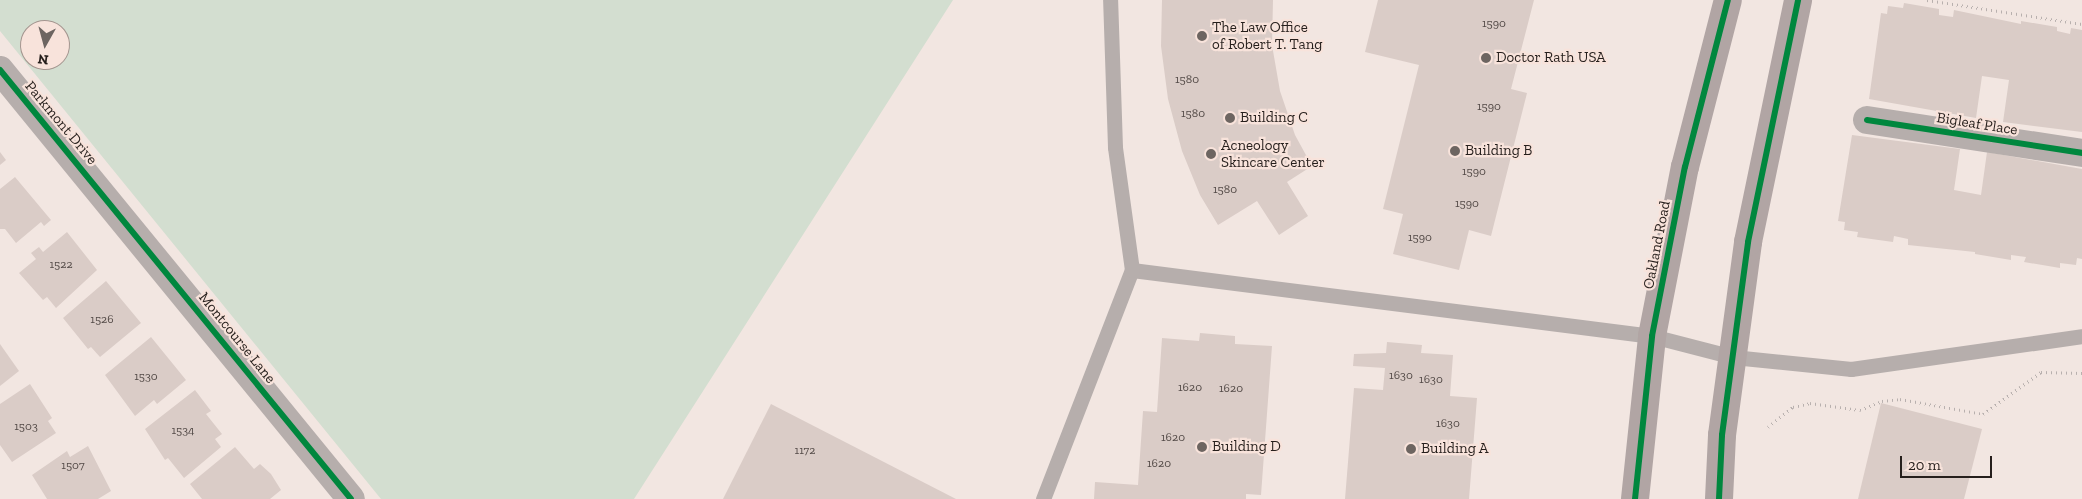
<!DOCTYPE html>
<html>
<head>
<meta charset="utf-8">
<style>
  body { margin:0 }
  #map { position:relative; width:2082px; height:499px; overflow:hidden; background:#f2e6e1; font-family:"Zilla Slab",serif }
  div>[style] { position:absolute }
  .green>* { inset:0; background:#d3ded0 }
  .building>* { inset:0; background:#daccc7 }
  .path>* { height:3px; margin-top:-1.5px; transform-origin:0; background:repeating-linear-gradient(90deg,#b8b0ae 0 1px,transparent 0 5px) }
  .lane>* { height:15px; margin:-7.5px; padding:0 7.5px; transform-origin:7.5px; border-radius:7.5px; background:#b6aeac }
  .street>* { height:28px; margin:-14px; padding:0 14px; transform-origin:14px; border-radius:14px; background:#b6aeac }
  .primary>* { height:28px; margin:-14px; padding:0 14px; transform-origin:14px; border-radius:14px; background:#b1a5a4 }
  .cycleway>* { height:6px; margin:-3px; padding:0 3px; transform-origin:3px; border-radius:3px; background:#00873e }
  .dots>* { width:14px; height:14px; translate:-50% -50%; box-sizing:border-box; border:2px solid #f8e3db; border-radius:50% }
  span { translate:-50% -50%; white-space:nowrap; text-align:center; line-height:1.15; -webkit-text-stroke:4.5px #f8e3db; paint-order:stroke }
  .number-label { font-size:12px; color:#534a47 }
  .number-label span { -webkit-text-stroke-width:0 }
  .poi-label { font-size:15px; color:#261f1c }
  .left { translate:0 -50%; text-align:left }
  .street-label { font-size:15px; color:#261f1c }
  .north { position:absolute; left:20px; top:20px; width:50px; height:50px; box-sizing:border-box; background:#f8e3db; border:1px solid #a4958f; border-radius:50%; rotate:187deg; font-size:14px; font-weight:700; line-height:20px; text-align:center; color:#261f1c }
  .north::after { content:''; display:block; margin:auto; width:18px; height:22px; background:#6d6561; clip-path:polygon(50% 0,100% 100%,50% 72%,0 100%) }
  .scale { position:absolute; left:1900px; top:456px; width:92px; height:22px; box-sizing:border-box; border:2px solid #261f1c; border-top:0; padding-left:6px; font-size:15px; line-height:18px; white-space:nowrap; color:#261f1c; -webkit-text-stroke:4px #f8e3db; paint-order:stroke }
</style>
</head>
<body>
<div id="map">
  <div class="green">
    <i style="clip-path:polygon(evenodd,0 0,953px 0,634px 499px,381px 499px,0 31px,0 0,30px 30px,60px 30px,60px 60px,30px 60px,30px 30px)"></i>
  </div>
  <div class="building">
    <i style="clip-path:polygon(1162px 0,1273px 0,1272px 45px,1280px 91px,1295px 135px,1312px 166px,1287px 182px,1308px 216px,1279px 235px,1257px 201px,1218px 225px,1200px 195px,1182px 151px,1168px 99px,1161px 46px)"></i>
    <i style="clip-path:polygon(1378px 0,1534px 0,1511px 89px,1527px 93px,1491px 236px,1469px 230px,1459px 270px,1393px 254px,1403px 214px,1383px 209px,1419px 65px,1365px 52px)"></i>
    <i style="clip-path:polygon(1904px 3px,1939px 9px,1939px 15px,1953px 17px,1954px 10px,2021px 24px,2021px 21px,2057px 27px,2057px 31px,2070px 34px,2071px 28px,2082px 30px,2082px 132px,2003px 122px,2009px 80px,1982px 76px,1976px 118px,1869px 99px,1881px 13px,1887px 14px,1888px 6px,1903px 8px)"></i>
    <i style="clip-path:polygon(1852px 135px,1960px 149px,1954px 190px,1981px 195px,1987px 152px,2082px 169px,2082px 259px,2077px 258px,2076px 265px,2060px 263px,2060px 268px,2024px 262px,2026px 257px,2011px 255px,2011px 260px,1975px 254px,1975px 252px,1908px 245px,1908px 239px,1894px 236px,1893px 242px,1857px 237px,1858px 232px,1844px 230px,1845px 222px,1838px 221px)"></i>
    <i style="clip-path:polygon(0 152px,6px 160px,0 165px)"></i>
    <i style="clip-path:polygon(15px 177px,51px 220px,44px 226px,41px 222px,16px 243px,5px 229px,0 229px,0 189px)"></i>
    <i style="clip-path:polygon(67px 232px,97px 270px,56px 308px,47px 297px,43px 300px,19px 273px,36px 259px,31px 253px,39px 247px,43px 252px)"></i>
    <i style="clip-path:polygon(106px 281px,141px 323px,100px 357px,91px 347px,88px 349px,63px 318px)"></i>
    <i style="clip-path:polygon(1200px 333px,1235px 336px,1235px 344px,1272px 346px,1261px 495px,1246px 494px,1246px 499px,1094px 499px,1095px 482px,1138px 485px,1143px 411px,1157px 412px,1162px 338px,1199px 341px)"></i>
    <i style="clip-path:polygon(151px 337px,186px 380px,157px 404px,154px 400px,135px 416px,105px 375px)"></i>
    <i style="clip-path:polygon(1387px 342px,1422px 345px,1421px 353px,1453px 355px,1450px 396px,1477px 398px,1469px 499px,1345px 499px,1354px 388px,1383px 390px,1385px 368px,1353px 366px,1354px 354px,1386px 353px)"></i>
    <i style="clip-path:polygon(0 344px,19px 371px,0 386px)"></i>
    <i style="clip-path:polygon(30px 384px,52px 418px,48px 421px,56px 433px,12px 462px,0 445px,0 404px)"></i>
    <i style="clip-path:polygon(195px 390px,211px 411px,206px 414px,222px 434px,215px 439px,221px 447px,184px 478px,168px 458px,165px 460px,145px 429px)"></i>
    <i style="clip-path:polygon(1881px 403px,1982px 429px,1964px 499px,1858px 499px)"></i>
    <i style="clip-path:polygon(771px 404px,956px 499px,723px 499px)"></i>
    <i style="clip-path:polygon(88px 446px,111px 491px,98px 499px,47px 499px,32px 475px,67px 451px,70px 457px)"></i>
    <i style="clip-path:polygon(235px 447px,254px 469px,260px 464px,271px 474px,281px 490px,270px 499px,202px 499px,190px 484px)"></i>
  </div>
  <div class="path">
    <i style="left:1927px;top:0;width:157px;rotate:8.8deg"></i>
    <i style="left:1768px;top:427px;width:32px;rotate:-39deg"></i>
    <i style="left:1793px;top:407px;width:17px;rotate:-13deg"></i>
    <i style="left:1810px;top:403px;width:50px;rotate:8deg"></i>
    <i style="left:1860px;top:410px;width:24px;rotate:-22deg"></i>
    <i style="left:1882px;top:401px;width:18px;rotate:-6deg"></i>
    <i style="left:1900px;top:399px;width:84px;rotate:10.2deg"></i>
    <i style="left:1983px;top:414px;width:72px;rotate:-35.9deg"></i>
    <i style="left:2041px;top:372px;width:41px;rotate:1.4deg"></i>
  </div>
  <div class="lane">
    <i style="left:1132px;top:270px;width:524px;rotate:7.23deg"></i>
    <i style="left:1652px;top:336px;width:84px;rotate:14.5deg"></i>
    <i style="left:1733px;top:357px;width:119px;rotate:5.8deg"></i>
    <i style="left:1851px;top:369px;width:233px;rotate:-8.1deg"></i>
    <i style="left:1043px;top:499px;width:246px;rotate:-68.8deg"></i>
    <i style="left:1132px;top:270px;width:124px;rotate:-97.9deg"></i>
    <i style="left:1115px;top:147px;width:147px;rotate:-91.9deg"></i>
  </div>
  <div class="street">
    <i style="left:0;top:70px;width:554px;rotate:50.71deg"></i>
    <i style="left:1867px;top:120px;width:218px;rotate:8.7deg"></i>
  </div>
  <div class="primary">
    <i style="left:1635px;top:499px;width:164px;rotate:-84deg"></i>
    <i style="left:1652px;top:336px;width:172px;rotate:-79deg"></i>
    <i style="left:1685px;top:167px;width:172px;rotate:-75.6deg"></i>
    <i style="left:1719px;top:499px;width:64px;rotate:-87.3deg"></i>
    <i style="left:1722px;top:435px;width:195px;rotate:-82.3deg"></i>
    <i style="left:1748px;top:242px;width:247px;rotate:-78.3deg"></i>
  </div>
  <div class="cycleway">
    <i style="left:0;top:70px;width:554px;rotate:50.71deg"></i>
    <i style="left:1867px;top:120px;width:218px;rotate:8.7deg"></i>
    <i style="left:1635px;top:499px;width:164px;rotate:-84deg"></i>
    <i style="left:1652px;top:336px;width:172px;rotate:-79deg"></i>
    <i style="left:1685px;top:167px;width:172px;rotate:-75.6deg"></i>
    <i style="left:1719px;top:499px;width:64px;rotate:-87.3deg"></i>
    <i style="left:1722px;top:435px;width:195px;rotate:-82.3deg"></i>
    <i style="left:1748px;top:242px;width:247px;rotate:-78.3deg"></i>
  </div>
  <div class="dots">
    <i style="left:1202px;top:36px;background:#6d6561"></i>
    <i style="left:1486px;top:58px;background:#6d6561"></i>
    <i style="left:1230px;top:118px;background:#6d6561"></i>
    <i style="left:1455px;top:151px;background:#6d6561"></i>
    <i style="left:1211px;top:154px;background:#6d6561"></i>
    <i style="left:1202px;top:447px;background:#6d6561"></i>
    <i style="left:1411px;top:449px;background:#6d6561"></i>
  </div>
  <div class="number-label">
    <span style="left:1494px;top:24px">1590</span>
    <span style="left:1187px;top:80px">1580</span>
    <span style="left:1489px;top:107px">1590</span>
    <span style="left:1193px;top:114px">1580</span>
    <span style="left:1474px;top:172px">1590</span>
    <span style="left:1225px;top:190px">1580</span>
    <span style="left:1467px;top:204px">1590</span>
    <span style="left:1420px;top:238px">1590</span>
    <span style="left:61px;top:265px">1522</span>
    <span style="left:102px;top:320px">1526</span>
    <span style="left:1401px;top:376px">1630</span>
    <span style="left:146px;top:377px">1530</span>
    <span style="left:1431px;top:380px">1630</span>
    <span style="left:1190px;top:388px">1620</span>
    <span style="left:1231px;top:389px">1620</span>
    <span style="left:1448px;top:424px">1630</span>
    <span style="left:26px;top:427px">1503</span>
    <span style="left:183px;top:431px">1534</span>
    <span style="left:1173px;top:438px">1620</span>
    <span style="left:805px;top:451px">1172</span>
    <span style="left:1159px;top:464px">1620</span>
    <span style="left:73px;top:466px">1507</span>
  </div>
  <div class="poi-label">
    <span class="left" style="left:1212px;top:36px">The Law Office<br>of Robert T. Tang</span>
    <span class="left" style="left:1496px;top:58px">Doctor Rath USA</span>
    <span class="left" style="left:1240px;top:118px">Building C</span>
    <span class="left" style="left:1221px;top:154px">Acneology<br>Skincare Center</span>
    <span class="left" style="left:1465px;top:151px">Building B</span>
    <span class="left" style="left:1212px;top:447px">Building D</span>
    <span class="left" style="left:1421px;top:449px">Building A</span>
  </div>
  <div class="street-label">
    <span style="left:61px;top:123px;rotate:50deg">Parkmont Drive</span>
    <span style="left:1977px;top:124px;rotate:9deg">Bigleaf Place</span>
    <span style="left:1657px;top:245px;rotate:-79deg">Oakland Road</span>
    <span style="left:237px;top:338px;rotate:51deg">Montcourse Lane</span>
  </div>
  <div class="north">N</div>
  <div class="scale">20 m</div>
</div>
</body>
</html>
